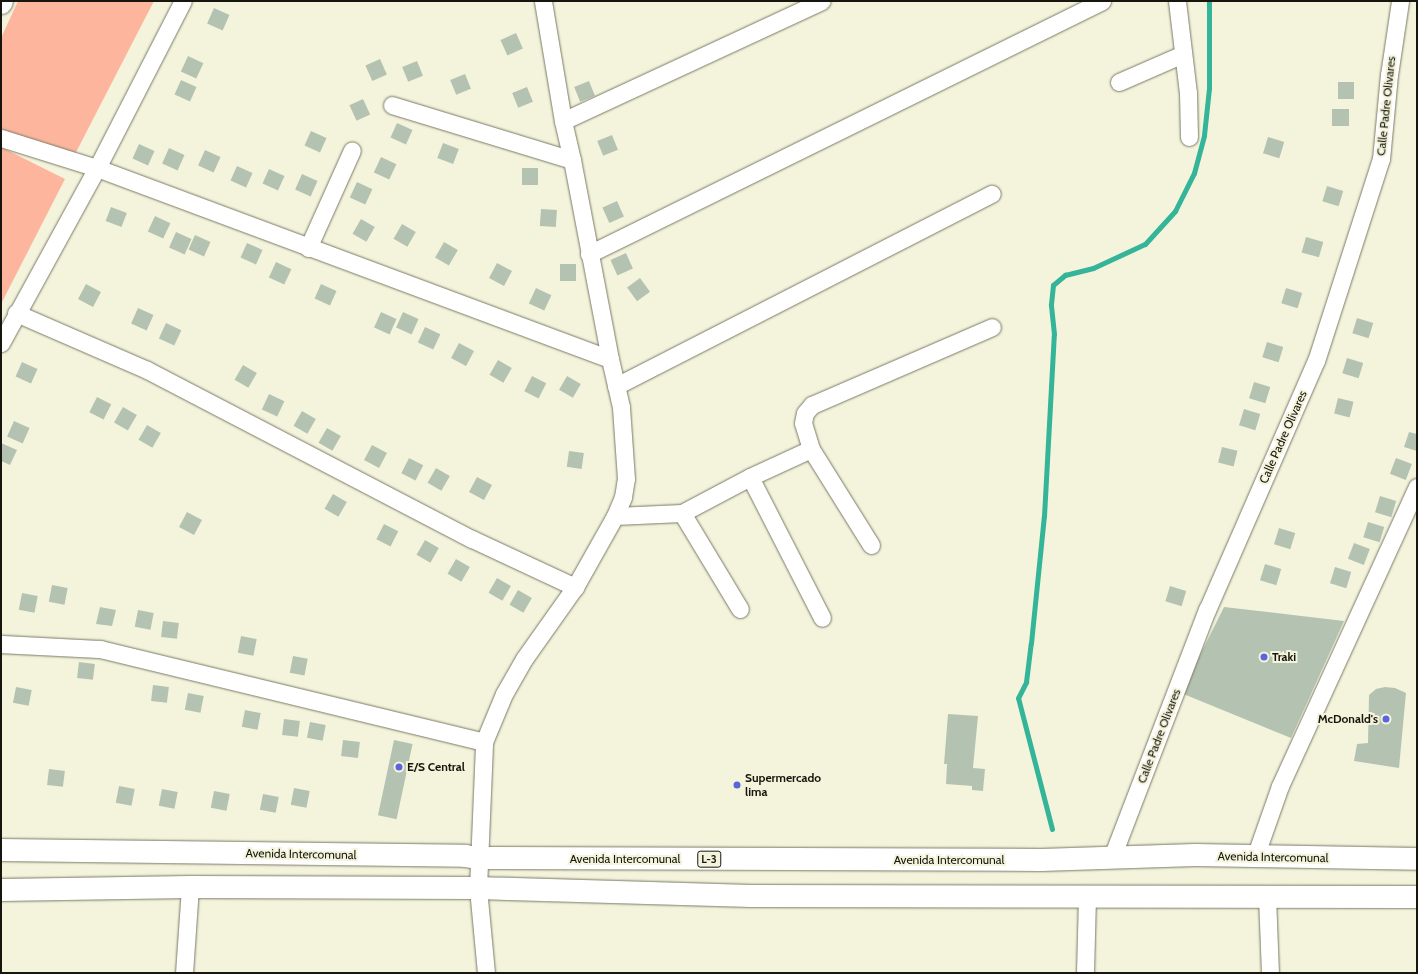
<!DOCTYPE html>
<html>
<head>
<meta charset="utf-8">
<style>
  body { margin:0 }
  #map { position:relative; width:1418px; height:974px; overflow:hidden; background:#f4f4dd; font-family:Cabin,sans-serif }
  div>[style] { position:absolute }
  .green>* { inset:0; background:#fdb69d }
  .stream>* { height:5px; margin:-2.5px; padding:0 2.5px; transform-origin:2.5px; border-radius:2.5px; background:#34b498 }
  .building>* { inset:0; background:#b4c3b1; transform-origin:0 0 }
  .roads { filter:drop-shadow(0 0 1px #797965) drop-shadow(0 0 1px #797965) }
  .minor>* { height:17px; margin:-8.5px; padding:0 8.5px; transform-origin:8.5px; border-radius:8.5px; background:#fff }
  .tertiary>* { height:21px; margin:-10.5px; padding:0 10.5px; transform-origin:10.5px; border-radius:10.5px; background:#fff }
  .primary>* { height:22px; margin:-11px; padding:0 11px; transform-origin:11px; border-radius:11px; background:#fff }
  .dots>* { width:11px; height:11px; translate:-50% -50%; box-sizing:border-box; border:2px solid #f4f4dd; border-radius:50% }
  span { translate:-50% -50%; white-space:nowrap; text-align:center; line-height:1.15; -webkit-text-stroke:4px #f4f4dd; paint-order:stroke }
  .shield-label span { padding:1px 3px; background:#f4f4dd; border:1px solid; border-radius:3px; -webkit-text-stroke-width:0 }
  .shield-label { font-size:11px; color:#16160e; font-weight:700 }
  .street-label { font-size:12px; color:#16160e }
  .poi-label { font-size:12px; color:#16160e; font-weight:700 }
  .left { translate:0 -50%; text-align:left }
  .right { translate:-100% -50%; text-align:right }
  .frame { position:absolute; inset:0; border:2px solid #16160e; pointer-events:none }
</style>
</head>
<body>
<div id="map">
  <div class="green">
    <i style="clip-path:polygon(18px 1px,154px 1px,72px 160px,1px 129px,1px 38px)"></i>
    <i style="clip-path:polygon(1px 147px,65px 179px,1px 304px)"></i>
  </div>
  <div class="stream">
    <i style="left:1052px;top:829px;width:135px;rotate:-104.5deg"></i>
    <i style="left:1018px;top:698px;width:18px;rotate:-63deg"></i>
    <i style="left:1026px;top:682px;width:39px;rotate:-83deg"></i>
    <i style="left:1031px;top:643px;width:128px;rotate:-84.2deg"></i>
    <i style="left:1044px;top:516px;width:182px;rotate:-86.9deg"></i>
    <i style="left:1054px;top:334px;width:30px;rotate:-96deg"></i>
    <i style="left:1051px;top:304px;width:19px;rotate:-84deg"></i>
    <i style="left:1053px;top:285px;width:16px;rotate:-40deg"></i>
    <i style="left:1065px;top:275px;width:29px;rotate:-14deg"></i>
    <i style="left:1093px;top:268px;width:57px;rotate:-24.8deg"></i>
    <i style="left:1145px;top:244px;width:45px;rotate:-47.7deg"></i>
    <i style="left:1175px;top:211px;width:42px;rotate:-63.4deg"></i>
    <i style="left:1194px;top:173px;width:39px;rotate:-75deg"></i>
    <i style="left:1204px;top:135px;width:47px;rotate:-83.9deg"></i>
    <i style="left:1209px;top:88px;width:87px;rotate:-90deg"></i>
  </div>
  <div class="building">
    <i style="left:214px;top:8px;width:17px;height:17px;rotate:24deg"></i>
    <i style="left:516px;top:33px;width:17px;height:17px;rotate:66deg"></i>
    <i style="left:188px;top:56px;width:17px;height:17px;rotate:25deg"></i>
    <i style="left:380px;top:59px;width:17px;height:16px;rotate:66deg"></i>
    <i style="left:417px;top:61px;width:16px;height:16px;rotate:68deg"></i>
    <i style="left:465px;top:74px;width:16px;height:16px;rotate:68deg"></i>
    <i style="left:181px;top:80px;width:17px;height:16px;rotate:24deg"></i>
    <i style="left:589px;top:81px;width:16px;height:16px;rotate:68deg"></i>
    <i style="left:1338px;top:82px;width:16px;height:17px"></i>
    <i style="left:527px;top:87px;width:16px;height:16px;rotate:68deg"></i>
    <i style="left:363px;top:99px;width:17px;height:15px;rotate:65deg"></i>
    <i style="left:1332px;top:109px;width:17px;height:17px"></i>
    <i style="left:397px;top:123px;width:17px;height:16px;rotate:24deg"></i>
    <i style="left:311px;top:131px;width:17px;height:16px;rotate:24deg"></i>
    <i style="left:612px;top:135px;width:16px;height:16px;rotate:68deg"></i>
    <i style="left:1268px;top:137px;width:17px;height:17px;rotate:17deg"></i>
    <i style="left:443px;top:143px;width:17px;height:16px;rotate:21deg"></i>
    <i style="left:139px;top:144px;width:17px;height:16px;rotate:24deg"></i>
    <i style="left:169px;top:148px;width:17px;height:17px;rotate:24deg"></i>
    <i style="left:205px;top:150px;width:17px;height:17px;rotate:24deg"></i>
    <i style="left:381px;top:157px;width:17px;height:17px;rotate:25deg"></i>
    <i style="left:237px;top:166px;width:17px;height:16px;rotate:24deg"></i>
    <i style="left:522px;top:168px;width:16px;height:17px"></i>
    <i style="left:269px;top:169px;width:17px;height:16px;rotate:24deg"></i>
    <i style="left:302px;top:174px;width:17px;height:17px;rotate:24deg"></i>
    <i style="left:357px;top:182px;width:17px;height:17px;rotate:25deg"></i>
    <i style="left:1327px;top:186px;width:17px;height:16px;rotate:17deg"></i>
    <i style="left:617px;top:201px;width:17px;height:16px;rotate:66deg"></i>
    <i style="left:111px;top:207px;width:17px;height:15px;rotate:21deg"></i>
    <i style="left:541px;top:209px;width:16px;height:17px;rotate:4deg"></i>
    <i style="left:155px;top:216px;width:17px;height:17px;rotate:25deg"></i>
    <i style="left:361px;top:219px;width:16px;height:17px;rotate:30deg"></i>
    <i style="left:402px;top:224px;width:16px;height:17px;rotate:30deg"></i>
    <i style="left:176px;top:232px;width:17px;height:17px;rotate:24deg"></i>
    <i style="left:195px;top:235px;width:17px;height:16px;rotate:24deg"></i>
    <i style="left:1306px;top:237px;width:18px;height:16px;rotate:16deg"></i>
    <i style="left:444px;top:242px;width:16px;height:18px;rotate:30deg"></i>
    <i style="left:247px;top:243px;width:17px;height:16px;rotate:24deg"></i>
    <i style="left:626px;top:253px;width:17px;height:17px;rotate:66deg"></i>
    <i style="left:276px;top:262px;width:17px;height:17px;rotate:25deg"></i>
    <i style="left:497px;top:263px;width:17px;height:17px;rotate:28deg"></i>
    <i style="left:560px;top:264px;width:16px;height:17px"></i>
    <i style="left:640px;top:278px;width:17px;height:16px;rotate:54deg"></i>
    <i style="left:86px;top:284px;width:17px;height:17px;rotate:28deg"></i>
    <i style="left:321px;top:284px;width:17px;height:16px;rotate:24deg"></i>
    <i style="left:536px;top:288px;width:17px;height:17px;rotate:25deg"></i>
    <i style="left:1286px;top:288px;width:17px;height:16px;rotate:17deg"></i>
    <i style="left:138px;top:308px;width:17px;height:17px;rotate:24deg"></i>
    <i style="left:381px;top:312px;width:17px;height:17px;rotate:24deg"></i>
    <i style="left:403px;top:312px;width:17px;height:17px;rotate:24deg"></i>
    <i style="left:1357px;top:318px;width:17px;height:16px;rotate:17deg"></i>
    <i style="left:166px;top:323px;width:17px;height:17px;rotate:25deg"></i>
    <i style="left:425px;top:327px;width:17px;height:17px;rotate:25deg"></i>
    <i style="left:1267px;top:342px;width:17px;height:16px;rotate:17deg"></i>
    <i style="left:459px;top:343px;width:17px;height:17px;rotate:28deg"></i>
    <i style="left:1347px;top:358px;width:17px;height:16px;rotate:17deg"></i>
    <i style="left:498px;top:360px;width:16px;height:17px;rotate:30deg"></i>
    <i style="left:22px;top:362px;width:17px;height:16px;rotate:24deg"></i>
    <i style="left:243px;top:365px;width:16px;height:17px;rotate:30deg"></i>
    <i style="left:532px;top:376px;width:16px;height:17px;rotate:27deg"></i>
    <i style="left:567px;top:376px;width:16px;height:16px;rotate:30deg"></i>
    <i style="left:1254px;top:382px;width:17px;height:17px;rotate:17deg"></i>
    <i style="left:269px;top:394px;width:17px;height:17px;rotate:25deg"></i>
    <i style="left:97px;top:397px;width:16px;height:17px;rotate:27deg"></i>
    <i style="left:1338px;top:398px;width:16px;height:16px;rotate:14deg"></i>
    <i style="left:123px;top:407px;width:16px;height:18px;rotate:30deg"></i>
    <i style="left:1244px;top:409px;width:17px;height:17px;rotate:17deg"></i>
    <i style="left:302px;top:411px;width:16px;height:17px;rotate:30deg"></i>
    <i style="left:14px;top:421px;width:17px;height:17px;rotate:24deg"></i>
    <i style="left:147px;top:425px;width:16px;height:17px;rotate:30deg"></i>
    <i style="left:327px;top:428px;width:16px;height:17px;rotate:30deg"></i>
    <i style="clip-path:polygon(1409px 432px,1417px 434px,1417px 451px,1404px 447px)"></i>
    <i style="clip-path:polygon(1px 443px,17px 450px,10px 465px,1px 461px)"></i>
    <i style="left:372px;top:445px;width:17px;height:17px;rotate:28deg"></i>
    <i style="left:1222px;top:447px;width:16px;height:16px;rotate:14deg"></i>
    <i style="left:569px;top:451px;width:15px;height:16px;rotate:8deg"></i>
    <i style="left:409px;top:458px;width:16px;height:17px;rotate:27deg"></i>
    <i style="left:1396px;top:458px;width:17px;height:17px;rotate:21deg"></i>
    <i style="left:436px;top:468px;width:16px;height:17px;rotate:30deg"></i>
    <i style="left:477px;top:477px;width:17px;height:17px;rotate:28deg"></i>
    <i style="left:333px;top:494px;width:16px;height:17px;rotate:30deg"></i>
    <i style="left:1380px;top:496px;width:17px;height:17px;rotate:17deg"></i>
    <i style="left:187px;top:512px;width:17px;height:17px;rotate:28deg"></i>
    <i style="left:1368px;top:522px;width:17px;height:16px;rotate:17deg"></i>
    <i style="left:384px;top:524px;width:16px;height:17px;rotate:27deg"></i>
    <i style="left:1279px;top:528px;width:17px;height:17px;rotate:17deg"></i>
    <i style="left:425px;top:540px;width:16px;height:17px;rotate:30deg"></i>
    <i style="left:1354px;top:543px;width:17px;height:17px;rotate:21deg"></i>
    <i style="left:456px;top:559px;width:16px;height:17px;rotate:30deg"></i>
    <i style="left:1265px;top:564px;width:17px;height:17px;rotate:17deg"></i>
    <i style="left:1335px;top:567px;width:17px;height:17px;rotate:17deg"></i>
    <i style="left:497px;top:578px;width:16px;height:17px;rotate:30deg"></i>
    <i style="left:52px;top:585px;width:16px;height:17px;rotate:11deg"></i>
    <i style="left:1170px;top:586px;width:17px;height:16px;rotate:17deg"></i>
    <i style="left:518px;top:590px;width:16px;height:17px;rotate:30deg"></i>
    <i style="left:22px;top:593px;width:16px;height:17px;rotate:11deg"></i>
    <i style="clip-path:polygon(100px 607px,116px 610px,112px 626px,96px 624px)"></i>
    <i style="clip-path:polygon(1224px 607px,1344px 621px,1291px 738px,1181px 693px)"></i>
    <i style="left:138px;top:610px;width:16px;height:17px;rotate:11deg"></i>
    <i style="left:163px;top:621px;width:16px;height:16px;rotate:7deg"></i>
    <i style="left:241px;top:636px;width:16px;height:17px;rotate:11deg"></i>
    <i style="left:293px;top:656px;width:15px;height:17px;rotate:11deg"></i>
    <i style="left:79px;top:662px;width:16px;height:16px;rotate:7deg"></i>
    <i style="left:153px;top:685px;width:16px;height:16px;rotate:7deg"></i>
    <i style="left:16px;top:687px;width:16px;height:16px;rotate:11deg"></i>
    <i style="clip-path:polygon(1385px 687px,1395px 688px,1406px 693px,1399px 768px,1354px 761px,1357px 744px,1368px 743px,1369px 695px,1376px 689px)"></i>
    <i style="left:188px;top:693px;width:16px;height:17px;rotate:11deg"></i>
    <i style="left:245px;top:710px;width:16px;height:17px;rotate:11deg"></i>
    <i style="clip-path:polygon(948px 714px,978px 716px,973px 768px,985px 769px,983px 791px,972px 790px,972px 786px,946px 784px,947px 764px,944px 764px)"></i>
    <i style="left:284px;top:719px;width:16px;height:16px;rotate:7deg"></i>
    <i style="left:310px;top:722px;width:16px;height:16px;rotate:11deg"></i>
    <i style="left:343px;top:740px;width:17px;height:16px;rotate:7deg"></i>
    <i style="left:394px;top:740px;width:19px;height:77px;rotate:12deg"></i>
    <i style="left:49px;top:769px;width:16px;height:16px;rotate:7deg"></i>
    <i style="left:119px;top:786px;width:16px;height:17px;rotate:11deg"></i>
    <i style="left:294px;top:788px;width:16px;height:17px;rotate:11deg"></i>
    <i style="left:162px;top:789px;width:16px;height:17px;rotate:11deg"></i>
    <i style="left:214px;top:791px;width:16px;height:17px;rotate:11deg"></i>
    <i style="left:263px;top:794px;width:16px;height:16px;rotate:11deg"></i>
  </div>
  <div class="roads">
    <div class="minor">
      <i style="left:1177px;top:1px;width:93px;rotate:83.2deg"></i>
      <i style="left:1188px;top:93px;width:44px;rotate:88.7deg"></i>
      <i style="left:1119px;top:82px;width:70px;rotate:-23.6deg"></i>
      <i style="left:392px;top:105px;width:188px;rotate:17deg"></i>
      <i style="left:563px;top:121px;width:285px;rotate:-24.9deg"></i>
      <i style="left:1px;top:138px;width:101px;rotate:17.4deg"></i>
      <i style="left:97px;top:168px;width:547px;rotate:20.42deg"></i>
      <i style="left:308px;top:248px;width:107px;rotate:-65.8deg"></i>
      <i style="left:589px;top:254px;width:572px;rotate:-26.25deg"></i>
      <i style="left:16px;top:313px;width:143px;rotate:23.5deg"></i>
      <i style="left:147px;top:370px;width:366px;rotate:27.5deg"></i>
      <i style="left:472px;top:539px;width:114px;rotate:25deg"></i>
      <i style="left:1px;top:343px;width:200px;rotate:-61.3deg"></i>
      <i style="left:97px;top:168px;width:188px;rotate:-62.8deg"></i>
      <i style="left:616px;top:386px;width:422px;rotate:-27.1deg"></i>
      <i style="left:750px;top:477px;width:158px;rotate:62.9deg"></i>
      <i style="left:682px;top:513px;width:112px;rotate:58.9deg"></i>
      <i style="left:615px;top:516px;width:67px;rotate:-2.6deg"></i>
      <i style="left:682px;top:513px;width:77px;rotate:-27.9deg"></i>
      <i style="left:750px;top:477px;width:67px;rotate:-24.7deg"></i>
      <i style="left:871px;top:545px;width:113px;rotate:-122deg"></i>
      <i style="left:811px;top:449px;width:27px;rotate:-107deg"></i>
      <i style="left:803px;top:423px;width:10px;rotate:-79deg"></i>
      <i style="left:805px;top:413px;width:11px;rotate:-49deg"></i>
      <i style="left:812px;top:405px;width:196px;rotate:-23.4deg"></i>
      <i style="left:1px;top:644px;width:99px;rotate:2.9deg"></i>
      <i style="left:100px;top:649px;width:395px;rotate:13.6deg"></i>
      <i style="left:1112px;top:857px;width:265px;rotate:-69deg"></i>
      <i style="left:1207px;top:610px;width:272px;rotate:-66.4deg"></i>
      <i style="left:1316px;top:361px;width:212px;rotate:-72.2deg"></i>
      <i style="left:1381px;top:159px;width:84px;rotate:-84.6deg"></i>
      <i style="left:1389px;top:75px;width:75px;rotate:-81.5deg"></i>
      <i style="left:1255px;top:857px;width:75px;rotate:-70.6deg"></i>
      <i style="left:1280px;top:786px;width:329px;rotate:-65.4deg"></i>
      <i style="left:1267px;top:896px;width:77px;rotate:87.8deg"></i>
      <i style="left:184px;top:973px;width:86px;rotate:-86deg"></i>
      <i style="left:486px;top:973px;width:85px;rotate:-95.4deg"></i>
      <i style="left:478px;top:888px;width:146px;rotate:-87.6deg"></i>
      <i style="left:484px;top:742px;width:52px;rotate:-67.4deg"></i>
      <i style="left:504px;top:694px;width:40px;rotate:-60.3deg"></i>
      <i style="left:524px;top:659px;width:88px;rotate:-54.7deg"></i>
      <i style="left:575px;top:587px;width:81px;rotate:-60.6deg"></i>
      <i style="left:615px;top:516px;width:21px;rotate:-67deg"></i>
      <i style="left:623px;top:497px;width:18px;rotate:-81deg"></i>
      <i style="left:626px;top:479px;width:72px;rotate:-94deg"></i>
      <i style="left:621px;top:407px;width:49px;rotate:-102.9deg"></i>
      <i style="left:610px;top:359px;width:203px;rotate:-100.8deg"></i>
      <i style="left:572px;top:160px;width:40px;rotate:-103deg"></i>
      <i style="left:563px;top:121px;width:122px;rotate:-99.5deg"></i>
      <i style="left:1085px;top:973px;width:78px;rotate:-88.5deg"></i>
    </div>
    <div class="tertiary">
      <i style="left:1px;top:3px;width:2px;rotate:-63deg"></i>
    </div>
    <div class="primary">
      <i style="left:1px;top:850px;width:464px;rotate:0.7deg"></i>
      <i style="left:465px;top:856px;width:13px;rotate:9deg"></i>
      <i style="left:478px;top:858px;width:563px;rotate:0.2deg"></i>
      <i style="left:1041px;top:860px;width:154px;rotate:-1.9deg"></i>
      <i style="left:1195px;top:855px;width:222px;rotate:1deg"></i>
      <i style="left:1px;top:890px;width:189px;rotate:-0.9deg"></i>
      <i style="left:190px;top:887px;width:288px;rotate:0.2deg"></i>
      <i style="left:478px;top:888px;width:273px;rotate:1.7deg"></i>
      <i style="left:751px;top:896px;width:666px;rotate:0.09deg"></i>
    </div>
  </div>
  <div class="dots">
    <i style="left:1264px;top:657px;background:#5a65dc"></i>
    <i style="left:1386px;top:719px;background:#5a65dc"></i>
    <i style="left:399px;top:767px;background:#5a65dc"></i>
    <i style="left:737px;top:785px;background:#5a65dc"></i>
  </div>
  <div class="shield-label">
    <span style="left:709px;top:859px">L-3</span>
  </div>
  <div class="street-label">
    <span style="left:1386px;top:106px;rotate:-84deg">Calle Padre Olivares</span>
    <span style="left:1283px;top:437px;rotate:-66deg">Calle Padre Olivares</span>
    <span style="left:1159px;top:736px;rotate:-69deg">Calle Padre Olivares</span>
    <span style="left:301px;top:854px;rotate:1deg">Avenida Intercomunal</span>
    <span style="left:1273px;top:857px;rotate:1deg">Avenida Intercomunal</span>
    <span style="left:625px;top:859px">Avenida Intercomunal</span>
    <span style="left:949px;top:860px">Avenida Intercomunal</span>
  </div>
  <div class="poi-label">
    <span class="left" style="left:1272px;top:657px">Traki</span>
    <span class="right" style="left:1378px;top:719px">McDonald's</span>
    <span class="left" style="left:407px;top:767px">E/S Central</span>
    <span class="left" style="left:745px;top:785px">Supermercado<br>lima</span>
  </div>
  <div class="frame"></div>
</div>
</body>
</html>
